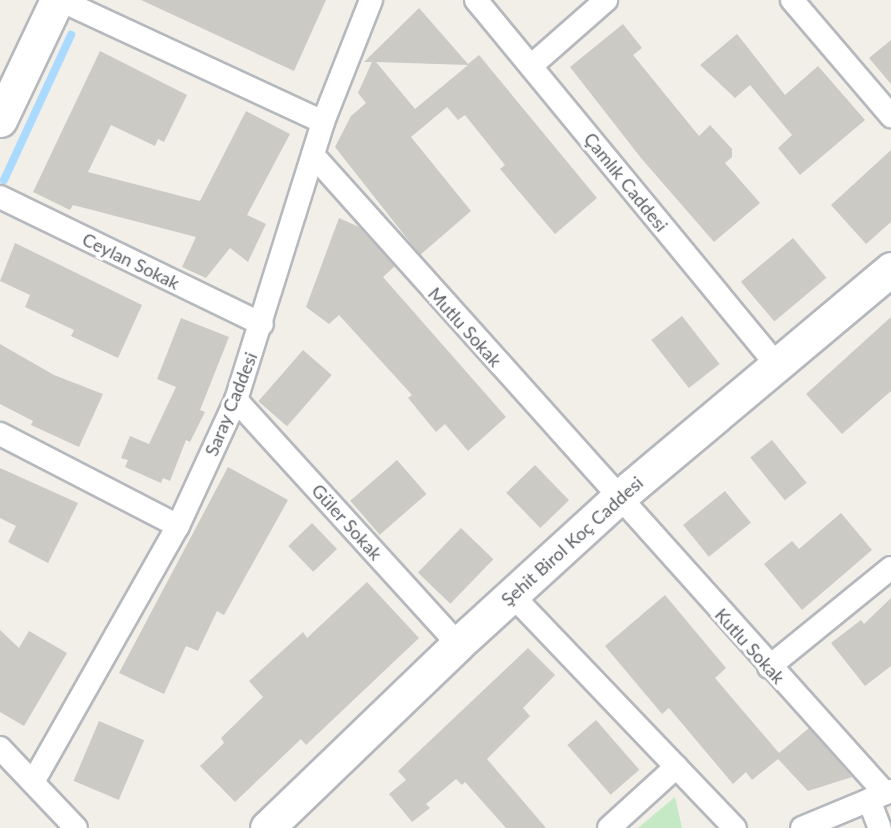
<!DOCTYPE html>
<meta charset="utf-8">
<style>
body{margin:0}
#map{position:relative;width:891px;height:828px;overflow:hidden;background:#f1efe8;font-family:Lato,sans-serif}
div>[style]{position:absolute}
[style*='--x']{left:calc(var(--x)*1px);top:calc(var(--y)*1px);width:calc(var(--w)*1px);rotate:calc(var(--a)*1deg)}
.green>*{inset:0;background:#c5e8c5}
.stream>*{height:8px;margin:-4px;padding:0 4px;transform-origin:4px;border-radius:4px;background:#aadaff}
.building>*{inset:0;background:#cccac5;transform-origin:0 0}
.roads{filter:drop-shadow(2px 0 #b5b8bc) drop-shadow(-2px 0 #b5b8bc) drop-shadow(0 2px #b5b8bc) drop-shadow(0 -2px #b5b8bc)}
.minor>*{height:22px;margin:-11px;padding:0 11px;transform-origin:11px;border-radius:11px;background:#fff}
.secondary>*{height:33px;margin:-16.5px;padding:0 16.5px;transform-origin:16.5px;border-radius:16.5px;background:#fff}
span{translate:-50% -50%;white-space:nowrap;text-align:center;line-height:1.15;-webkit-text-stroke:6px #fff;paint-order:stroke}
.street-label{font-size:18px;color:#5f6368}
</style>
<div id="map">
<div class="green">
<i style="clip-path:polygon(675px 797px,682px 828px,638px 828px)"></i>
</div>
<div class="stream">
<i style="--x:4;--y:180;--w:160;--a:-65.2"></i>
</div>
<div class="building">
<i style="clip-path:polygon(141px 0,326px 0,294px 71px)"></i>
<i style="clip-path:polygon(evenodd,419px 8px,468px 64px,479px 55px,597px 198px,555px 234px,500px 169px,505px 165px,465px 115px,458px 120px,447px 107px,411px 137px,471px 211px,420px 255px,335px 147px,351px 116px,366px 103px,358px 93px,372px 62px,364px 62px,419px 8px,376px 62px,468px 65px,415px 109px,376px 62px)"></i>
<i style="clip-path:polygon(623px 24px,642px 48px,633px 55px,699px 136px,710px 125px,732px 149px,732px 157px,725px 163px,760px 203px,714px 242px,641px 158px,570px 67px)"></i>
<i style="clip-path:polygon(737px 34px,785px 95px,818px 66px,865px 120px,800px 175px,778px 148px,792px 135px,750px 85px,735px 98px,700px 65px)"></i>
<i style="clip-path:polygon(891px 40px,891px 84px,869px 58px)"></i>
<i style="clip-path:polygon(100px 51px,187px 95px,164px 142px,158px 139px,155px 146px,111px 125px,88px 172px,200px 201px,246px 111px,290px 134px,247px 215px,266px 224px,248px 262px,230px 248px,206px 278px,182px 267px,196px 237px,73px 205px,70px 210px,33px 192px)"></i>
<i style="clip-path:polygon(891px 150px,891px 222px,866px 244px,831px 205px)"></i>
<i style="clip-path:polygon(339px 218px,359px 227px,395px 266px,383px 277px,506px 417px,468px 451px,445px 424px,436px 432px,408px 398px,412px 395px,339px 315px,329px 324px,306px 307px)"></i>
<i style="left:793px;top:238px;width:52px;height:68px;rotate:50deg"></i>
<i style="clip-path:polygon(15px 243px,142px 305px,118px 358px,71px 336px,74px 330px,25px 307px,30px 295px,0 281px)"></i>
<i style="left:682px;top:316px;width:61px;height:39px;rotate:52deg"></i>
<i style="clip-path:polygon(891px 317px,891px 391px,842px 434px,806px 394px)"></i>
<i style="clip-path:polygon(181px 318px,229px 337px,200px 410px,205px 412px,190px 442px,186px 440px,170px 481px,163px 478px,161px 483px,125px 467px,128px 460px,121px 458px,130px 436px,149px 444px,176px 387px,157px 379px)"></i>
<i style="clip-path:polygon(0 344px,54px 375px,103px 394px,79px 447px,31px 425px,33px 421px,0 404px)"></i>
<i style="left:303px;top:350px;width:38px;height:68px;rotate:41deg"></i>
<i style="left:772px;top:440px;width:55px;height:28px;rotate:51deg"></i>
<i style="left:397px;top:460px;width:45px;height:62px;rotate:49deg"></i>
<i style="left:535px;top:465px;width:49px;height:40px;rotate:46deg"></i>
<i style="clip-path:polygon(228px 467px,288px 500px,224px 615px,217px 611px,198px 651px,186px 646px,164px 694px,119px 673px)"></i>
<i style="clip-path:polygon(0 468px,78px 503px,48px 563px,8px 542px,16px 526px,0 518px)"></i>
<i style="left:725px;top:491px;width:41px;height:54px;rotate:51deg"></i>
<i style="clip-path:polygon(841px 513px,872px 550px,802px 610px,764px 564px,792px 541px,799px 549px)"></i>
<i style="left:312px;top:523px;width:36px;height:33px;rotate:46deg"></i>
<i style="left:461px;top:528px;width:45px;height:62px;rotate:44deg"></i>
<i style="clip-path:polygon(367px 582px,419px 638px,306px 745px,301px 739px,235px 802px,200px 766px,224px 743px,221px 738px,263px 697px,249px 681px,303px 632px,307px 638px)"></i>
<i style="clip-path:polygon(665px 595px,726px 668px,715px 678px,779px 753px,809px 728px,852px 777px,808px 791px,778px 759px,752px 780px,746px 772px,733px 784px,669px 708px,662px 714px,605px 646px)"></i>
<i style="clip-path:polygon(891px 598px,891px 666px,865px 686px,831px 643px,861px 620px,864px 624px)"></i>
<i style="clip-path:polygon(0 630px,19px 648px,29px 631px,67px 653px,24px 726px,0 712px)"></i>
<i style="clip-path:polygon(528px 648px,555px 675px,523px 708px,530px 716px,487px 759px,546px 828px,506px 828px,465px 782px,462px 785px,456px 779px,426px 804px,430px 808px,412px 822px,389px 794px,406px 780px,398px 771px)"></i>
<i style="left:596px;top:720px;width:66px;height:38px;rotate:49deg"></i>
<i style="left:99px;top:721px;width:49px;height:65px;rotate:23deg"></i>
</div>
<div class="roads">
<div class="minor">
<i style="--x:60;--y:0;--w:290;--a:24.9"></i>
<i style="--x:476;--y:0;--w:472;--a:50.5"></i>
<i style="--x:792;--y:0;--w:153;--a:49.5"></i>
<i style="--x:531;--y:66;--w:100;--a:-41.3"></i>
<i style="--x:313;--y:155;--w:857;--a:48.12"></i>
<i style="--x:0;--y:197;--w:291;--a:25.9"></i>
<i style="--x:236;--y:400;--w:330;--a:47.7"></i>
<i style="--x:0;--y:434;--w:200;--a:27.3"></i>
<i style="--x:512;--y:595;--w:323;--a:46.3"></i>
<i style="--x:769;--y:667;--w:157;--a:-39.1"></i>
<i style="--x:0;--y:748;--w:110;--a:46.5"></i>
<i style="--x:33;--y:782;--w:294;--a:-60.5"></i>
<i style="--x:178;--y:526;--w:139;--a:-65.3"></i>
<i style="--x:236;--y:400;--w:291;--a:-72.6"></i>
<i style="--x:323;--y:122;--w:131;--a:-68.5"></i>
<i style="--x:869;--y:800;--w:30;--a:69"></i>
<i style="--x:609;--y:828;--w:91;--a:-42.3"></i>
<i style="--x:802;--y:828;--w:96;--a:-22.6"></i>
</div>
<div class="secondary">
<i style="--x:0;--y:120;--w:133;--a:-64.6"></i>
<i style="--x:267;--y:828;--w:265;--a:-43.9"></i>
<i style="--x:458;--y:644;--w:215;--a:-42.4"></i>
<i style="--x:617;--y:499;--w:358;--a:-40"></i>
</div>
</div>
<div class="street-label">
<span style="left:626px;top:182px;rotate:51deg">Çamlık Caddesi</span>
<span style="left:131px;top:261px;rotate:26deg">Ceylan Sokak</span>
<span style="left:465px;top:327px;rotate:48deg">Mutlu Sokak</span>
<span style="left:231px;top:404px;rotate:-68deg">Saray Caddesi</span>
<span style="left:347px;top:522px;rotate:48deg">Güler Sokak</span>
<span style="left:572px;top:541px;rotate:-42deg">Şehit Birol Koç Caddesi</span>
<span style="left:750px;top:646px;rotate:48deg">Kutlu Sokak</span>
</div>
</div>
